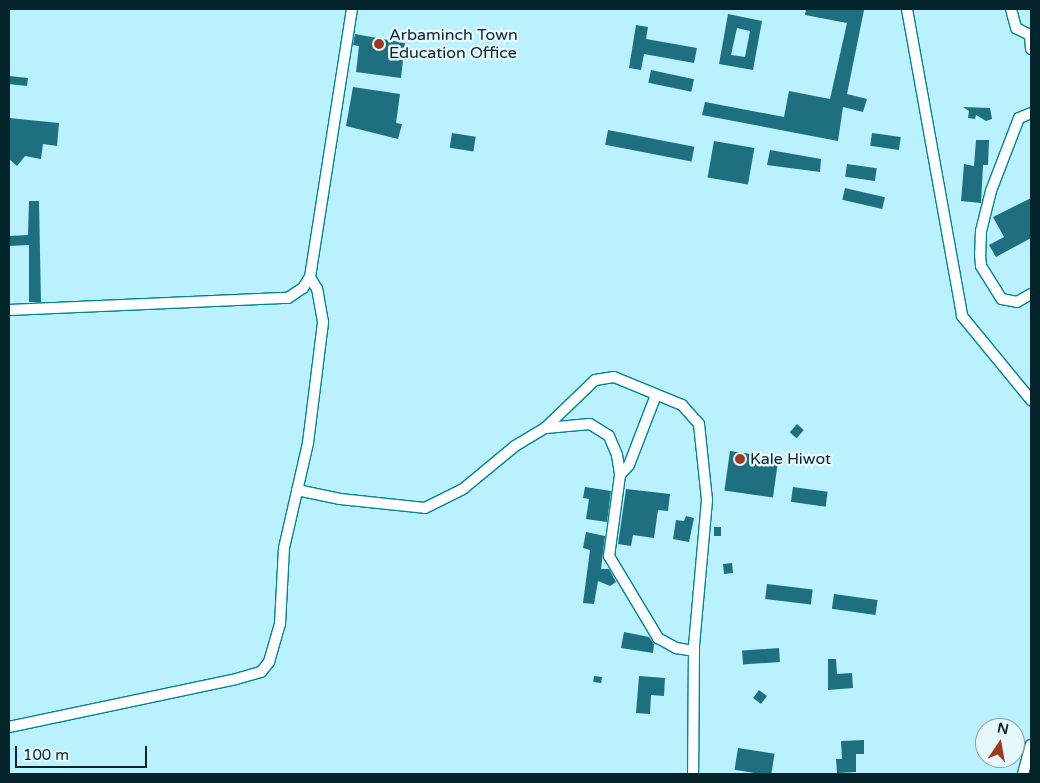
<!DOCTYPE html>
<style>
body{margin:0}
#map{position:relative;width:1040px;height:783px;overflow:hidden;background:#b9f1fe;font-family:"Varela Round",sans-serif}
div>[style]{position:absolute}
[style*='--x']{left:calc(var(--x)*1px);top:calc(var(--y)*1px);width:calc(var(--w)*1px);rotate:calc(var(--a)*1deg)}
.building>*{inset:0;background:#1e7080;transform-origin:0 0}
.roads{filter:drop-shadow(1px 0 #008298) drop-shadow(-1px 0 #008298) drop-shadow(0 1px #008298) drop-shadow(0 -1px #008298)}
.minor>*{height:10px;margin:-5px;padding:0 5px;transform-origin:5px;border-radius:5px;background:#fff}
.dots>*{width:14px;height:14px;translate:-50% -50%;box-sizing:border-box;border:2px solid #e5f7fb;border-radius:50%}
span{translate:-50% -50%;white-space:nowrap;text-align:center;line-height:1.15;-webkit-text-stroke:5px #e5f7fb;paint-order:stroke}
.poi-label{font-size:16px;color:#03242b}
.left{translate:0 -50%;text-align:left}
.frame{position:absolute;inset:0;border:10px solid #03242b;pointer-events:none}
.north{position:absolute;left:975px;top:718px;width:50px;height:50px;box-sizing:border-box;background:#e5f7fb;border:1px solid #8ba3a8;border-radius:50%;rotate:12deg;font-size:14px;font-weight:700;line-height:20px;text-align:center;color:#03242b}
.north::after{content:'';display:block;margin:auto;width:18px;height:22px;background:#a0371f;clip-path:polygon(50% 0,100% 100%,50% 72%,0 100%)}
.scale{position:absolute;left:15px;top:746px;width:132px;height:22px;box-sizing:border-box;border:2px solid #03242b;border-top:0;padding-left:6px;font-size:15px;line-height:18px;white-space:nowrap;color:#03242b;-webkit-text-stroke:4px #e5f7fb;paint-order:stroke}
</style>
<div id="map">
<div class="building">
<i style="clip-path:polygon(806px 9px,864px 10px,847px 94px,867px 99px,863px 112px,843px 107px,838px 141px,702px 115px,705px 102px,784px 117px,789px 91px,830px 99px,847px 23px,805px 15px)"></i>
<i style="clip-path:polygon(evenodd,728px 14px,762px 21px,753px 70px,719px 64px,728px 14px,737px 28px,750px 31px,745px 57px,731px 55px,737px 28px)"></i>
<i style="clip-path:polygon(636px 25px,648px 27px,646px 39px,697px 48px,694px 63px,644px 54px,641px 70px,629px 68px)"></i>
<i style="clip-path:polygon(355px 34px,405px 43px,401px 78px,356px 72px,359px 46px,353px 45px)"></i>
<i style="left:651px;top:70px;width:44px;height:13px;rotate:12deg"></i>
<i style="left:9px;top:76px;width:19px;height:8px;rotate:6deg"></i>
<i style="clip-path:polygon(353px 87px,400px 94px,396px 123px,402px 124px,398px 139px,346px 126px)"></i>
<i style="clip-path:polygon(963px 107px,990px 108px,992px 119px,986px 121px,976px 115px,975px 119px,968px 118px,969px 111px)"></i>
<i style="clip-path:polygon(9px 118px,59px 123px,57px 146px,43px 144px,41px 159px,25px 156px,17px 166px,9px 159px)"></i>
<i style="left:608px;top:130px;width:88px;height:15px;rotate:11deg"></i>
<i style="left:452px;top:133px;width:24px;height:15px;rotate:9deg"></i>
<i style="left:872px;top:133px;width:29px;height:13px;rotate:8deg"></i>
<i style="clip-path:polygon(976px 140px,989px 140px,988px 165px,983px 165px,981px 203px,961px 201px,964px 164px,974px 166px)"></i>
<i style="left:714px;top:141px;width:41px;height:37px;rotate:10deg"></i>
<i style="clip-path:polygon(770px 150px,821px 159px,820px 172px,767px 165px)"></i>
<i style="left:847px;top:164px;width:30px;height:13px;rotate:8deg"></i>
<i style="left:845px;top:188px;width:41px;height:12px;rotate:13deg"></i>
<i style="clip-path:polygon(1031px 198px,1031px 238px,996px 257px,989px 245px,1004px 237px,993px 217px)"></i>
<i style="clip-path:polygon(29px 201px,39px 201px,41px 302px,29px 302px,29px 245px,9px 246px,9px 236px,28px 235px)"></i>
<i style="left:797px;top:424px;width:9px;height:11px;rotate:41deg"></i>
<i style="left:730px;top:451px;width:49px;height:40px;rotate:8deg"></i>
<i style="clip-path:polygon(585px 487px,611px 491px,607px 522px,586px 519px,589px 499px,583px 498px)"></i>
<i style="left:793px;top:487px;width:35px;height:15px;rotate:8deg"></i>
<i style="clip-path:polygon(626px 489px,670px 494px,668px 511px,658px 510px,654px 538px,633px 535px,631px 546px,618px 544px)"></i>
<i style="clip-path:polygon(686px 516px,694px 518px,689px 542px,673px 539px,676px 520px,684px 521px)"></i>
<i style="left:714px;top:527px;width:7px;height:9px"></i>
<i style="clip-path:polygon(586px 532px,605px 536px,601px 569px,609px 569px,616px 582px,610px 586px,598px 581px,594px 604px,583px 603px,590px 550px,583px 548px)"></i>
<i style="left:732px;top:563px;width:10px;height:9px;rotate:84deg"></i>
<i style="left:767px;top:584px;width:46px;height:15px;rotate:7deg"></i>
<i style="left:834px;top:594px;width:44px;height:15px;rotate:8deg"></i>
<i style="clip-path:polygon(624px 632px,649px 637px,654px 644px,653px 653px,621px 648px)"></i>
<i style="left:779px;top:648px;width:14px;height:37px;rotate:86deg"></i>
<i style="clip-path:polygon(828px 659px,836px 659px,837px 674px,852px 673px,853px 688px,828px 690px)"></i>
<i style="left:594px;top:676px;width:8px;height:6px;rotate:7deg"></i>
<i style="clip-path:polygon(639px 676px,665px 678px,664px 696px,651px 695px,650px 714px,636px 713px)"></i>
<i style="left:759px;top:690px;width:10px;height:10px;rotate:37deg"></i>
<i style="clip-path:polygon(864px 740px,864px 754px,856px 754px,856px 772px,837px 773px,836px 759px,842px 759px,841px 741px)"></i>
<i style="left:738px;top:748px;width:37px;height:22px;rotate:9deg"></i>
</div>
<div class="roads">
<div class="minor">
<i style="--x:907;--y:9;--w:312;--a:79.8"></i>
<i style="--x:962;--y:316;--w:109;--a:50.6"></i>
<i style="--x:1011;--y:9;--w:20;--a:75"></i>
<i style="--x:1016;--y:28;--w:16;--a:27"></i>
<i style="--x:1030;--y:35;--w:14;--a:86"></i>
<i style="--x:1031;--y:113;--w:13;--a:157"></i>
<i style="--x:1019;--y:118;--w:78;--a:111"></i>
<i style="--x:991;--y:191;--w:41;--a:104"></i>
<i style="--x:981;--y:231;--w:23;--a:92"></i>
<i style="--x:980;--y:254;--w:12;--a:85"></i>
<i style="--x:981;--y:266;--w:39;--a:58"></i>
<i style="--x:1002;--y:299;--w:15;--a:11"></i>
<i style="--x:1017;--y:302;--w:16;--a:-30"></i>
<i style="--x:9;--y:310;--w:279;--a:-2.5"></i>
<i style="--x:288;--y:298;--w:18;--a:-34"></i>
<i style="--x:303;--y:288;--w:13;--a:-58"></i>
<i style="--x:310;--y:277;--w:271;--a:-81.1"></i>
<i style="--x:546;--y:428;--w:44;--a:-5.2"></i>
<i style="--x:590;--y:424;--w:22;--a:32"></i>
<i style="--x:609;--y:436;--w:21;--a:67"></i>
<i style="--x:617;--y:455;--w:20;--a:81"></i>
<i style="--x:620;--y:475;--w:82;--a:97.7"></i>
<i style="--x:609;--y:556;--w:96;--a:59.1"></i>
<i style="--x:658;--y:638;--w:21;--a:29"></i>
<i style="--x:676;--y:648;--w:18;--a:9"></i>
<i style="--x:620;--y:475;--w:13;--a:-48"></i>
<i style="--x:629;--y:465;--w:75;--a:-68.9"></i>
<i style="--x:297;--y:490;--w:44;--a:11.8"></i>
<i style="--x:340;--y:499;--w:85;--a:6"></i>
<i style="--x:425;--y:508;--w:42;--a:-26.6"></i>
<i style="--x:463;--y:489;--w:67;--a:-39.6"></i>
<i style="--x:515;--y:446;--w:35;--a:-31"></i>
<i style="--x:545;--y:428;--w:69;--a:-43.8"></i>
<i style="--x:595;--y:380;--w:19;--a:-9"></i>
<i style="--x:614;--y:377;--w:74;--a:22.4"></i>
<i style="--x:682;--y:405;--w:25;--a:48"></i>
<i style="--x:699;--y:424;--w:76;--a:84"></i>
<i style="--x:707;--y:500;--w:146;--a:95.1"></i>
<i style="--x:694;--y:645;--w:129;--a:90.4"></i>
<i style="--x:9;--y:727;--w:232;--a:-11.9"></i>
<i style="--x:236;--y:679;--w:26;--a:-16"></i>
<i style="--x:261;--y:672;--w:13;--a:-51"></i>
<i style="--x:269;--y:662;--w:40;--a:-74"></i>
<i style="--x:280;--y:624;--w:76;--a:-87"></i>
<i style="--x:284;--y:548;--w:108;--a:-77.1"></i>
<i style="--x:308;--y:443;--w:122;--a:-82.9"></i>
<i style="--x:323;--y:322;--w:34;--a:-100"></i>
<i style="--x:317;--y:289;--w:14;--a:-120"></i>
<i style="--x:1023;--y:774;--w:30;--a:-75"></i>
</div>
</div>
<div class="dots">
<i style="left:379px;top:44px;background:#a0371f"></i>
<i style="left:740px;top:459px;background:#a0371f"></i>
</div>
<div class="poi-label">
<span class="left" style="left:389px;top:44px">Arbaminch Town<br>Education Office</span>
<span class="left" style="left:750px;top:459px">Kale Hiwot</span>
</div>
<div class="frame"></div>
<div class="north">N</div>
<div class="scale">100 m</div>
</div>
